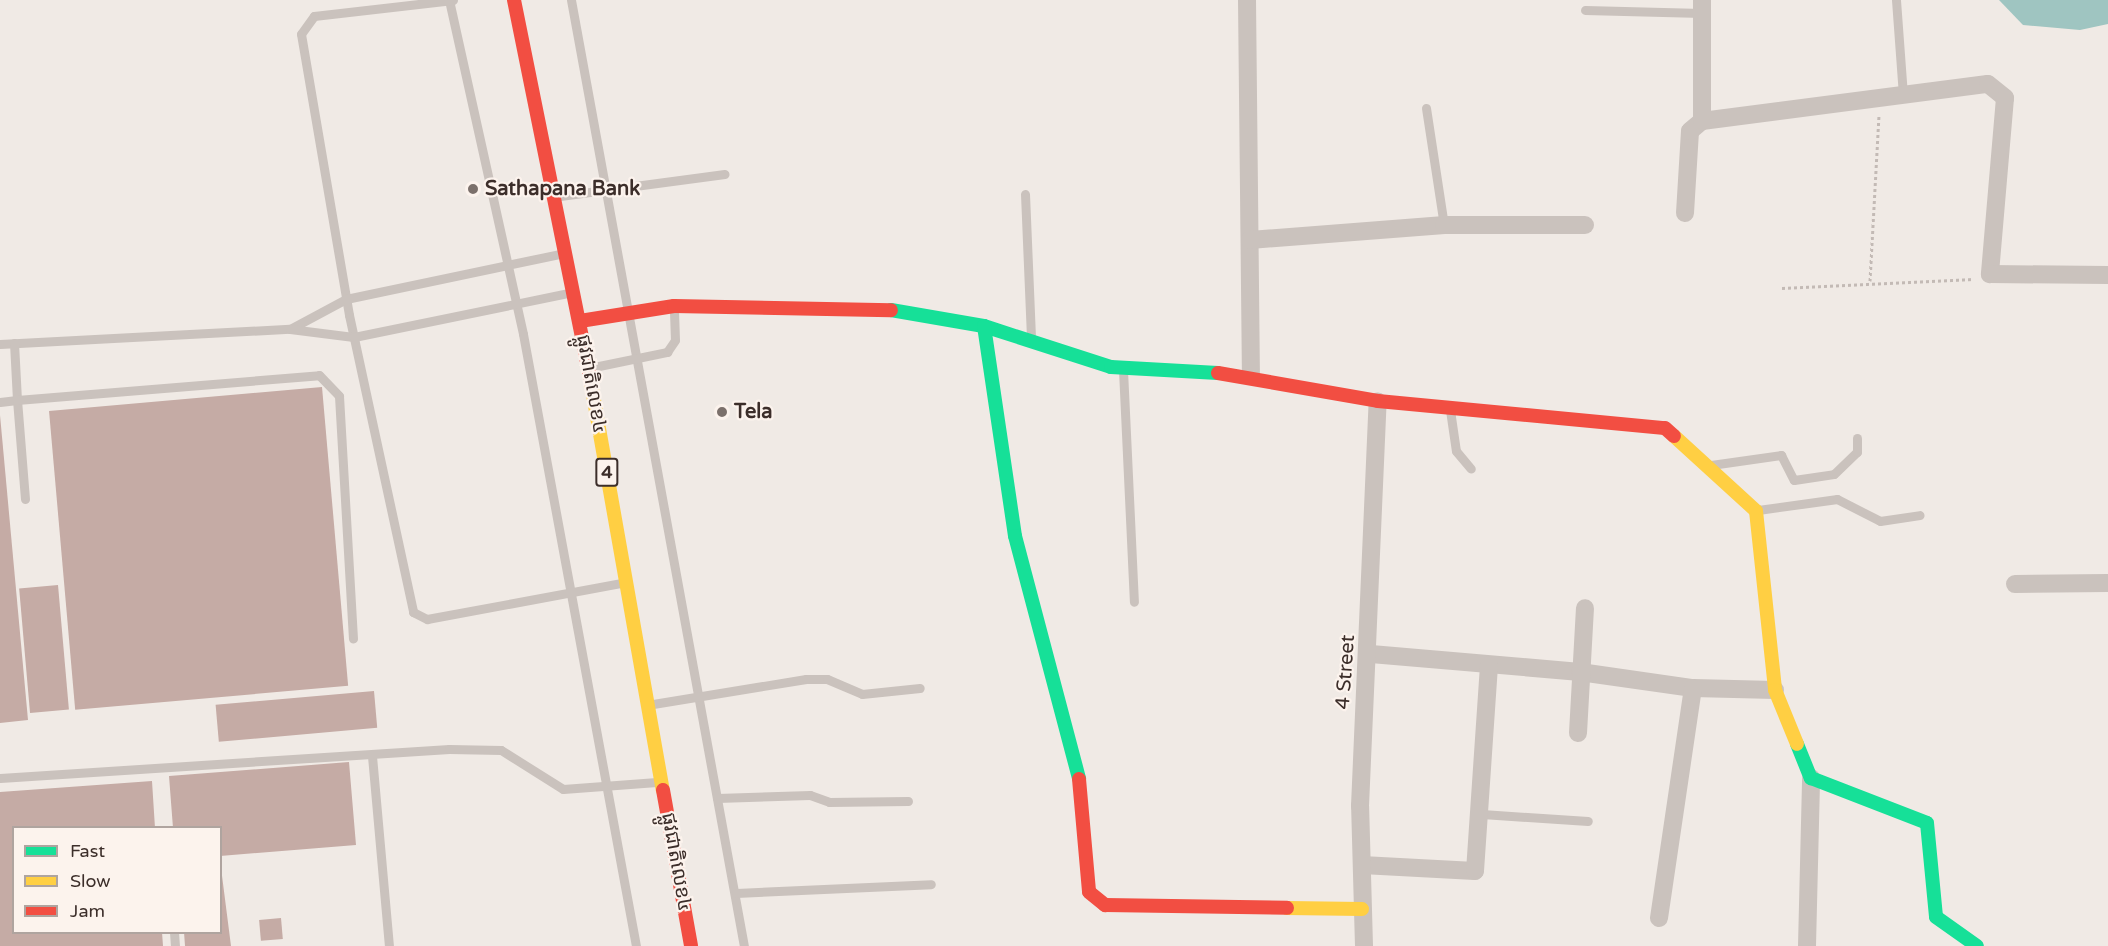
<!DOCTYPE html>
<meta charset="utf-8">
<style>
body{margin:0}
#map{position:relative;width:2108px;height:946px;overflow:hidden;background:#f0eae5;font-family:"Varela Round","Noto Sans Khmer",sans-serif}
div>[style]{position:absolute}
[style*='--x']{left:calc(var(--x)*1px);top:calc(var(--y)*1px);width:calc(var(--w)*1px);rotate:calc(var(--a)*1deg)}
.water>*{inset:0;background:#9fc5c1}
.building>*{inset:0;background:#c5aba5;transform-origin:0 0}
.path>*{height:3px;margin-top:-1.5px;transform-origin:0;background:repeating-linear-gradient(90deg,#c3bab5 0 3px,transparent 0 6px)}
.lane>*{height:9px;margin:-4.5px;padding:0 4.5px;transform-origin:4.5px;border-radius:4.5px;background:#cac2bd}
.street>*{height:18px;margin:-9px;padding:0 9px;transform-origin:9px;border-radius:9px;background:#cac2bd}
.fast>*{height:14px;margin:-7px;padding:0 7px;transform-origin:7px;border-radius:7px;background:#16e098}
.slow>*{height:14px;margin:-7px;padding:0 7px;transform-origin:7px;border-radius:7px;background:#ffcf43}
.jam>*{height:14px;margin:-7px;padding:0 7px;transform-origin:7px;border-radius:7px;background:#f24e42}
.dots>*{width:16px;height:16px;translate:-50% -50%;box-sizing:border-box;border:3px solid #fcf3ed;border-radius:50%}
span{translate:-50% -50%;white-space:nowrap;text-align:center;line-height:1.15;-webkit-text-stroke:4.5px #fcf3ed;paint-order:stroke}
.shield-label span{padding:2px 4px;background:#fcf3ed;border:2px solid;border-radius:4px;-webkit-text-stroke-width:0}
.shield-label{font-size:18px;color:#3c2e2a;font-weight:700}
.poi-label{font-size:20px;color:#3c2e2a;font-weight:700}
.left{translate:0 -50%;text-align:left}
.street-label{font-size:20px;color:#3c2e2a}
.legend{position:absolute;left:12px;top:826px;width:210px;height:108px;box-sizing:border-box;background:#fcf3ed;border:2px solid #afa49f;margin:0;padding:8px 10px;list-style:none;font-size:18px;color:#3c2e2a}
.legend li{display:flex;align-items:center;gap:12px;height:30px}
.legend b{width:30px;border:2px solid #afa49f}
</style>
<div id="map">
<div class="water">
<i style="clip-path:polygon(1999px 0,2108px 0,2108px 24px,2080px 30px,2023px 25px)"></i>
</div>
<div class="building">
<i style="left:322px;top:387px;width:300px;height:274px;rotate:85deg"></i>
<i style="clip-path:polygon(0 415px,28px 720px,0 723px)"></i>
<i style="left:58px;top:585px;width:125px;height:39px;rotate:85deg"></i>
<i style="left:374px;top:691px;width:37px;height:159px;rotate:85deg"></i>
<i style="clip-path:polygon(349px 762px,356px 845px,220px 856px,220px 828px,173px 828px,169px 776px)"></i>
<i style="clip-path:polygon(152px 781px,155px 828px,14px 828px,14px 932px,162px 932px,163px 946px,0 946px,0 792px)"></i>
<i style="clip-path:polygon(220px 860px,231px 946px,185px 946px,184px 932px,220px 932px)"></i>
<i style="left:281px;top:918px;width:21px;height:22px;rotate:85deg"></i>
</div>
<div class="path">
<i style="--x:1870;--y:281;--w:167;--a:-86.9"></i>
<i style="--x:1782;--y:288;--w:192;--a:-2.7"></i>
</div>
<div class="lane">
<i style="--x:449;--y:0;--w:342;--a:77.5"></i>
<i style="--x:523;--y:334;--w:622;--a:79.54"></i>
<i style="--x:453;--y:0;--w:140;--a:173.4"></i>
<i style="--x:314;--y:16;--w:22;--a:126"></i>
<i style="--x:301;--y:34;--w:285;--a:80.3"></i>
<i style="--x:349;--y:315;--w:304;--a:77.8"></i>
<i style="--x:413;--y:612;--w:16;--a:27"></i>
<i style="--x:427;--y:619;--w:198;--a:-10.5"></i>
<i style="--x:571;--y:0;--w:962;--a:79.64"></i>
<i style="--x:1896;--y:0;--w:95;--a:85.8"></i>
<i style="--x:1585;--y:10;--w:117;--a:1.5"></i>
<i style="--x:1426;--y:108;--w:118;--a:81.3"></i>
<i style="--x:1025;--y:194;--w:145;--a:87.6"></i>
<i style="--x:560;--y:196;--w:166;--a:-7.6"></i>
<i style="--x:290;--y:329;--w:64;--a:-28.2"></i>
<i style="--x:346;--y:299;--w:219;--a:-11.9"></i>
<i style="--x:0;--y:344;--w:290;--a:-3"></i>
<i style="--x:290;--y:329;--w:64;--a:7.1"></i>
<i style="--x:354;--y:337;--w:218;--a:-11.6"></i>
<i style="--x:594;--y:367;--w:75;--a:-11.6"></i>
<i style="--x:667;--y:352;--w:14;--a:-56"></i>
<i style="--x:675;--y:340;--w:32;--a:-92"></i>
<i style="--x:1123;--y:370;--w:232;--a:87.3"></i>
<i style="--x:0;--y:402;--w:17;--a:-7"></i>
<i style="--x:17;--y:400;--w:57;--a:-93"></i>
<i style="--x:1450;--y:410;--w:41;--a:81.7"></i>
<i style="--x:1456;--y:451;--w:23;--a:50"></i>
<i style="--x:1711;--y:465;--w:71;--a:-8.1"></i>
<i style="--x:1781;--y:455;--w:28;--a:63"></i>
<i style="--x:1794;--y:480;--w:40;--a:-8.5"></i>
<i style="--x:1834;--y:474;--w:32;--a:-44"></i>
<i style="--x:1857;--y:452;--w:14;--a:-90"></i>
<i style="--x:25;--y:499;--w:99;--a:-94.6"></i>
<i style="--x:17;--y:400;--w:303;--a:-4.7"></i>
<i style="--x:319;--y:375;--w:29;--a:46"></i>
<i style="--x:339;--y:396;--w:243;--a:86.7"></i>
<i style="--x:1758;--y:510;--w:80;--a:-7.9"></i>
<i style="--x:1837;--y:499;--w:48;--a:27.1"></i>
<i style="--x:1880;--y:521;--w:40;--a:-8.5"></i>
<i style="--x:653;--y:704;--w:155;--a:-9.3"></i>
<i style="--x:806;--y:679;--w:21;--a:0"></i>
<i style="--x:827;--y:679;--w:38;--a:23"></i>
<i style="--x:862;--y:694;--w:58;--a:-5.9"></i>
<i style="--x:372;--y:756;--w:191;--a:84.9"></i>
<i style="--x:0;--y:778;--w:450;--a:-3.7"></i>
<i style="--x:449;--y:749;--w:52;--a:1.1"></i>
<i style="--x:501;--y:750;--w:73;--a:32.2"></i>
<i style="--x:563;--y:789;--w:94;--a:-4.3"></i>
<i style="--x:717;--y:798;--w:93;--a:-1.8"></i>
<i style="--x:810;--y:795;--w:20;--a:20"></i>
<i style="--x:829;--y:802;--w:79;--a:-0.7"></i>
<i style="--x:1482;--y:814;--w:106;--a:3.8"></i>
<i style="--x:736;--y:893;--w:195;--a:-2.6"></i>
<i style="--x:174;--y:932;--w:14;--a:86"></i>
</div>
<div class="street">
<i style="--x:1247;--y:0;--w:375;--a:89.4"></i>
<i style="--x:1702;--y:121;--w:288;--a:-7.4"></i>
<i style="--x:1988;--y:84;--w:22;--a:39"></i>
<i style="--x:2005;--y:98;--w:177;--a:94.9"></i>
<i style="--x:1990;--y:274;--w:118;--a:0.5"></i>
<i style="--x:1685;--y:213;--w:82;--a:-86.5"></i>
<i style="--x:1690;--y:131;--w:16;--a:-40"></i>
<i style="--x:1702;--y:121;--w:121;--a:-90"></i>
<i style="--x:1250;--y:240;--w:195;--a:-4.4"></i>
<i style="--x:1444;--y:225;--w:141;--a:0"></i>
<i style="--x:2015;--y:584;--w:93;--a:-0.6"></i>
<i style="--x:1371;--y:654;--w:210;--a:4.9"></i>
<i style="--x:1580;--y:672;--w:114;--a:8.1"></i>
<i style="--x:1693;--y:688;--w:82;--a:1.4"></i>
<i style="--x:1578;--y:733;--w:125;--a:-86.8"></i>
<i style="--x:1362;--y:865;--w:113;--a:3"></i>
<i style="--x:1475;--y:871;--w:206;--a:-86.1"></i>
<i style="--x:1659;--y:918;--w:232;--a:-81.6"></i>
<i style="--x:1364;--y:946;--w:140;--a:-91.6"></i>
<i style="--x:1360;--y:806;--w:405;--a:-87.5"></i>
<i style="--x:1807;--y:946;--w:168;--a:-88.6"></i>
</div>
<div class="fast">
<i style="--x:891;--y:310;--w:94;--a:9.8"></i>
<i style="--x:984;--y:326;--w:133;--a:17.9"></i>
<i style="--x:1111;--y:367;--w:107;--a:3.2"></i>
<i style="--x:984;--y:326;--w:212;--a:81.6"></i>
<i style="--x:1015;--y:536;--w:251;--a:75.2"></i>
<i style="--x:1797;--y:744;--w:37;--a:68"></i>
<i style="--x:1811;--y:778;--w:124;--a:21.2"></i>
<i style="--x:1927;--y:823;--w:94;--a:84.5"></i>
<i style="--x:1936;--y:917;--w:50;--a:35.3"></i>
</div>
<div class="slow">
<i style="--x:591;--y:383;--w:413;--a:80"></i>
<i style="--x:1674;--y:436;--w:111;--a:42.4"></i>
<i style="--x:1756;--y:511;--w:180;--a:83.9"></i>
<i style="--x:1775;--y:690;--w:58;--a:67.8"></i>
<i style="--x:1287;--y:908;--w:75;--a:0.8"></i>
</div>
<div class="jam">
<i style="--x:514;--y:0;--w:391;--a:78.6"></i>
<i style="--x:580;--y:321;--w:95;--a:-9.1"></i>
<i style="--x:674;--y:306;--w:217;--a:1.1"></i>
<i style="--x:1218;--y:373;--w:162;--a:9.9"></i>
<i style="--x:1378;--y:401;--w:288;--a:5.4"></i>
<i style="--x:1665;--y:428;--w:12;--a:42"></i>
<i style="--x:1079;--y:779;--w:113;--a:84.9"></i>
<i style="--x:1089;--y:892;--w:21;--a:39"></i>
<i style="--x:1105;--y:905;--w:182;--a:0.9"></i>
<i style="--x:663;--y:790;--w:158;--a:79.8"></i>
</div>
<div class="dots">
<i style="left:473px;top:189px;background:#7b706b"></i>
<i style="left:722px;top:412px;background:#7b706b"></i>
</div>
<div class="shield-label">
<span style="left:607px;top:472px">4</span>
</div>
<div class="poi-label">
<span class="left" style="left:485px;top:189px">Sathapana Bank</span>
<span class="left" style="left:734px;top:412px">Tela</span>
</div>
<div class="street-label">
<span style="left:591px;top:384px;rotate:80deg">ផ្លូវជាតិលេខ៤</span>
<span style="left:1346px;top:672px;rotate:-86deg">4 Street</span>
<span style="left:676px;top:862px;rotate:80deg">ផ្លូវជាតិលេខ៤</span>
</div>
<ul class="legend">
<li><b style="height:8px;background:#16e098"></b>Fast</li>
<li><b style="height:8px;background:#ffcf43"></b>Slow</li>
<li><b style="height:8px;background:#f24e42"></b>Jam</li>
</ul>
</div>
